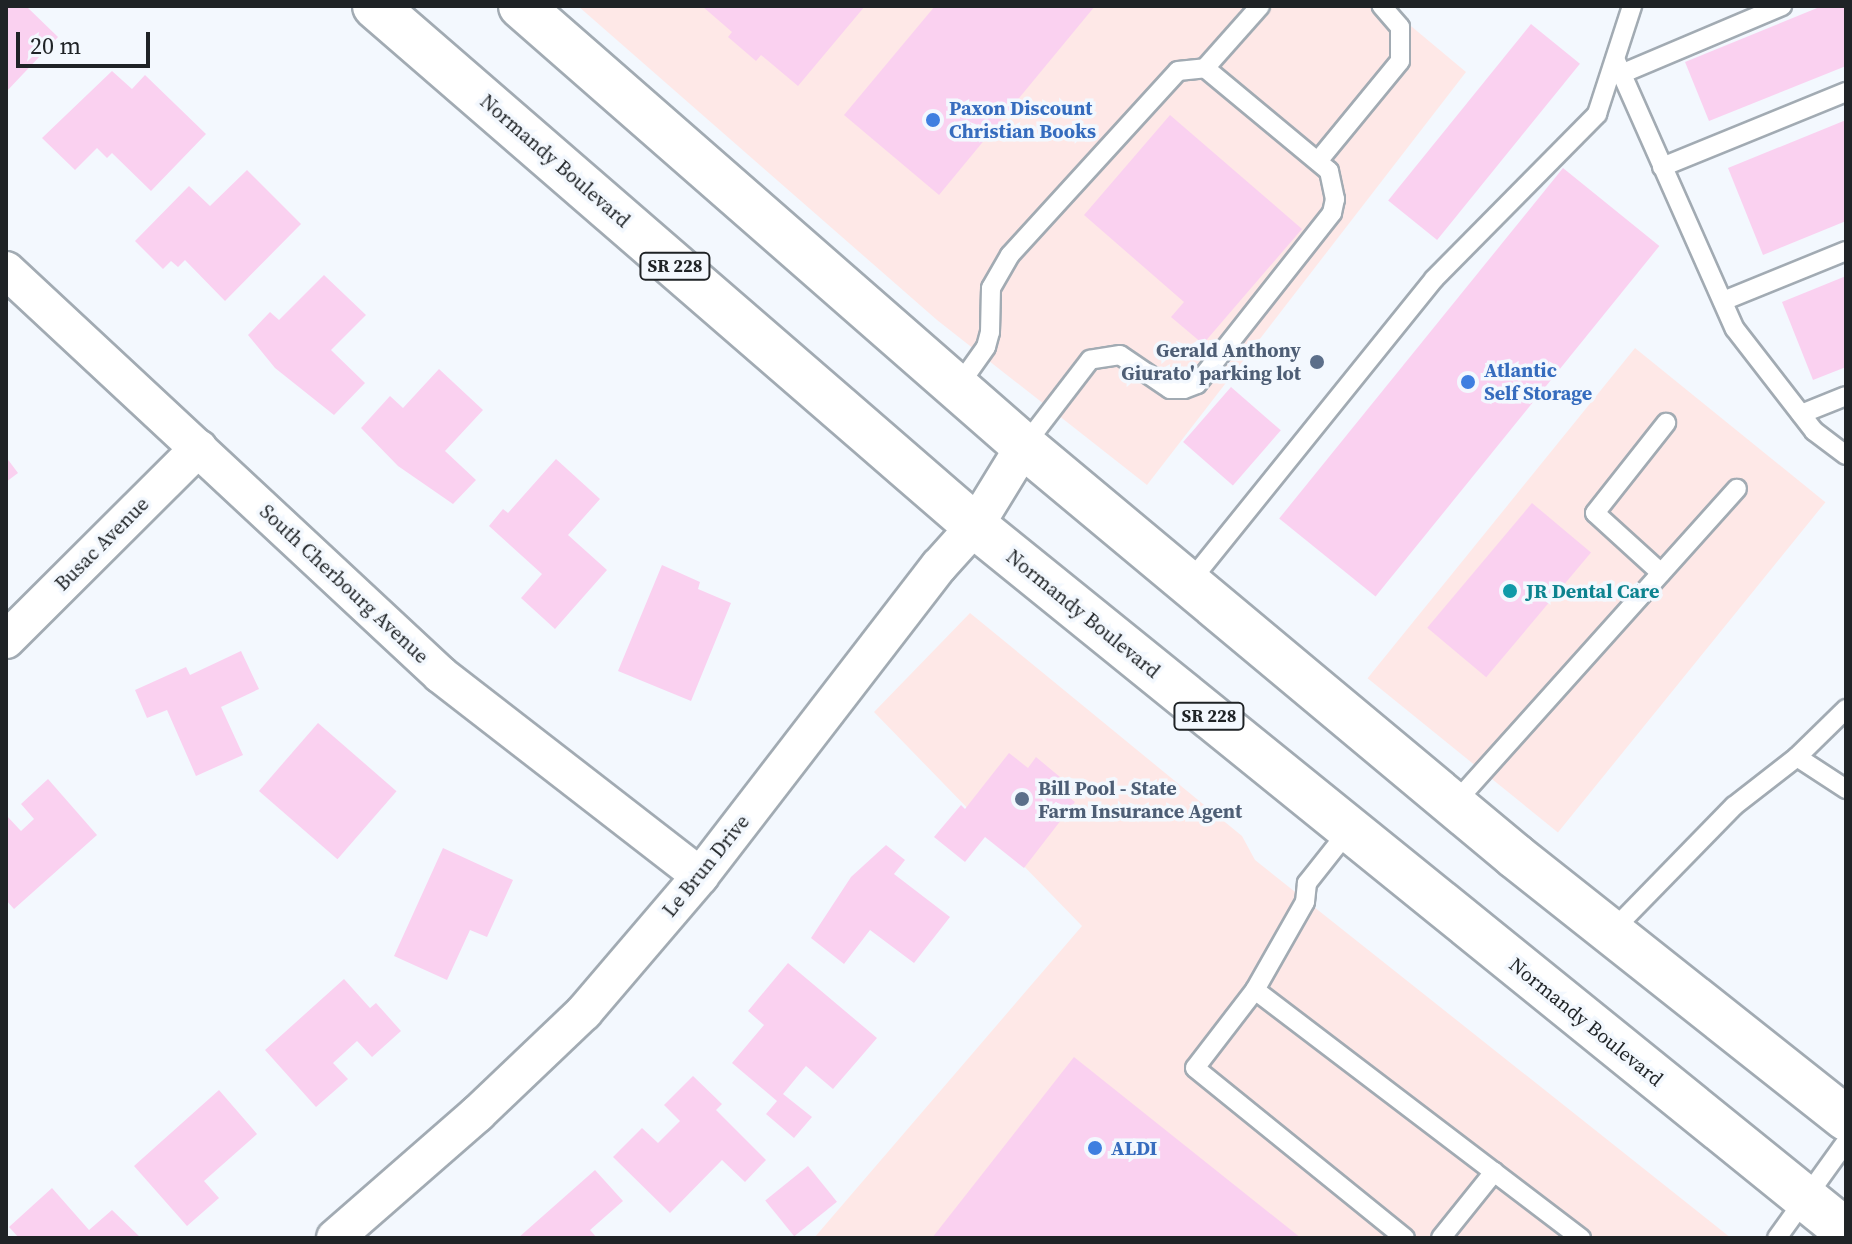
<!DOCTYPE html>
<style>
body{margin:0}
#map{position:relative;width:1852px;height:1244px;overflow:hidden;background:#f3f8fe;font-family:"Source Serif 4",serif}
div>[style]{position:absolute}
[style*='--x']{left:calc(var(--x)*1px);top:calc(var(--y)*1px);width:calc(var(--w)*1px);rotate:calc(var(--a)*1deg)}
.commercial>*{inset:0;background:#fee8e7;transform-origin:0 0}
.building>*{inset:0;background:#fad1f0;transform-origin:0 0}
.roads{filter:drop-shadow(2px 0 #a2abb3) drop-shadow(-2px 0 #a2abb3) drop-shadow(0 2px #a2abb3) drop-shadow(0 -2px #a2abb3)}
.service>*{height:18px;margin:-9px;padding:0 9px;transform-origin:9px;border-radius:9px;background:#fff}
.minor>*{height:36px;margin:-18px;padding:0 18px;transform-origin:18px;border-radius:18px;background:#fff}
.primary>*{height:44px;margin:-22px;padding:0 22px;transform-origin:22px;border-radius:22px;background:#fff}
.dots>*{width:22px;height:22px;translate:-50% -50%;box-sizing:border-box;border:4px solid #f3f8fe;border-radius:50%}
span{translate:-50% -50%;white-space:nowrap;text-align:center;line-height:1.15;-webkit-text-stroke:7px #f3f8fe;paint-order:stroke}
.shield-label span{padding:2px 6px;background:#f3f8fe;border:2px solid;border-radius:6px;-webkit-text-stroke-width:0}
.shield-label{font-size:18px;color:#1f2326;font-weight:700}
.shop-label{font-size:20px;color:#366cbe;font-weight:700}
.left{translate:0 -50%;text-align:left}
.street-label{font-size:20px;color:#1f2326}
.service-label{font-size:20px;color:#4e5e75;font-weight:700}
.right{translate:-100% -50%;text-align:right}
.culture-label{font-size:20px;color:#0d838f;font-weight:700}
.frame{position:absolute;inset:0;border:8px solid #1f2326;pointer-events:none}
.scale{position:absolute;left:16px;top:32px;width:134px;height:36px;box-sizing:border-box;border:4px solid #1f2326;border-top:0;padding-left:10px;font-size:24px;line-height:28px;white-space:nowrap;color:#1f2326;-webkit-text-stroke:6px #f3f8fe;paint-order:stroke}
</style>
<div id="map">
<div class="commercial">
<i style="clip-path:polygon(578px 6px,1387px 6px,1466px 72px,1147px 485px,937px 320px)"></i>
<i style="left:1635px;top:348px;width:245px;height:425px;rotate:39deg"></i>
<i style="clip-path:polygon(970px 613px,1242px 836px,1255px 860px,1731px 1238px,814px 1238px,1082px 926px,874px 712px)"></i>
</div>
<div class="building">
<i style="clip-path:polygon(6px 6px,26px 6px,58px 37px,6px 92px)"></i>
<i style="clip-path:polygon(702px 6px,865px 6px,798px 86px,761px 55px,756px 61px,728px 37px,732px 32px)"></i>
<i style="clip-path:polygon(935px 6px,1095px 6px,939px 195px,844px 115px)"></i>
<i style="clip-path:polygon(1822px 6px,1846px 6px,1846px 66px,1709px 121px,1685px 62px)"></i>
<i style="left:1531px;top:24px;width:63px;height:227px;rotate:39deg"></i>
<i style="clip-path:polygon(112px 71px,132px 89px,145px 75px,206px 134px,151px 191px,112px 153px,107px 158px,97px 148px,75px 170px,42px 138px)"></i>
<i style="clip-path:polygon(1170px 115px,1302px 229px,1203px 344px,1171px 317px,1184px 302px,1084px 215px)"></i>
<i style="clip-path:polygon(1846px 120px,1846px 221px,1763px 255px,1728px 168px)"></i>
<i style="left:1563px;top:168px;width:124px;height:451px;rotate:39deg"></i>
<i style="clip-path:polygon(247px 170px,301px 224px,225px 301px,185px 260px,178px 267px,171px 261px,163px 269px,135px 241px,189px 186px,210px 206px)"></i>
<i style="clip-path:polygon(324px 275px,366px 315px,331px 350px,365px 383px,334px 415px,275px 368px,248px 335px,270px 312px,279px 320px)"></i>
<i style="clip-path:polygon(1846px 276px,1846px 367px,1813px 380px,1782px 302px)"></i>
<i style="clip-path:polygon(439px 369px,483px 410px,445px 451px,476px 480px,453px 504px,398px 466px,361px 428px,390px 396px,403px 408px)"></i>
<i style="left:1231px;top:387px;width:66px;height:73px;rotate:41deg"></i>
<i style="clip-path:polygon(6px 457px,18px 473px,6px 482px)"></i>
<i style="clip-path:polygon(556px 459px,600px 499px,568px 535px,607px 570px,555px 629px,521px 598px,542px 574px,489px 526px,503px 509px,508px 513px)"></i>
<i style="left:1532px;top:503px;width:77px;height:163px;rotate:40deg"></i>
<i style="clip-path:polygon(662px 565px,700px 582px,698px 589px,731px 603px,691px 701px,618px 671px)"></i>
<i style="clip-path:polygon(241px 651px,259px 689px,221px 707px,243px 755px,196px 776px,167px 710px,147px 718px,135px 690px,186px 667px,190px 675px)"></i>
<i style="left:318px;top:723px;width:104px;height:90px;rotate:41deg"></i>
<i style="clip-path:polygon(1009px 753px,1028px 768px,1036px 757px,1060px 777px,1054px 785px,1075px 802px,1024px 868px,985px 837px,965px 862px,934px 837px,961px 805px,965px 809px)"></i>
<i style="clip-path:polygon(48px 779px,97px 835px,14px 909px,6px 900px,6px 815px,21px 831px,34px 819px,21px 804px)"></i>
<i style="clip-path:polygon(886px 845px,905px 860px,894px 874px,950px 917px,914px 963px,870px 930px,844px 964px,811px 938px,851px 877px)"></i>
<i style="clip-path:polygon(443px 848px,513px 880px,487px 937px,470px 930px,447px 980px,394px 956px)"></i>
<i style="clip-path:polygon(788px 963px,877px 1038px,833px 1089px,806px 1066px,783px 1094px,812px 1117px,794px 1138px,766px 1114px,777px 1101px,732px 1063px,764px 1025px,748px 1011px)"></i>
<i style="clip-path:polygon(344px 979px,370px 1008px,376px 1003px,401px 1031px,372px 1057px,357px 1041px,333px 1063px,348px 1079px,316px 1107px,265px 1050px)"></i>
<i style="clip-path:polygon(1074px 1057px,1301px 1238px,932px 1238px)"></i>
<i style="clip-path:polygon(693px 1076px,722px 1104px,716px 1110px,766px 1160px,745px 1182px,722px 1160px,670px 1213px,613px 1157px,642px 1128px,658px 1143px,680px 1121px,664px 1105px)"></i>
<i style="clip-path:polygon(219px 1090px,257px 1134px,204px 1181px,219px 1198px,187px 1226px,134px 1166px)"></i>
<i style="left:808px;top:1166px;width:46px;height:55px;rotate:51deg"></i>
<i style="clip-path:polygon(595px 1170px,623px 1201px,590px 1230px,597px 1238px,518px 1238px)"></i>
<i style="clip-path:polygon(52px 1188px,89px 1230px,112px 1210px,141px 1238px,19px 1238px,9px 1227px)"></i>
</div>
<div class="roads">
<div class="service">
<i style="--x:1616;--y:61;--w:293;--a:66.1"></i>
<i style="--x:1735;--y:329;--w:129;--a:52.2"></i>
<i style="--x:1814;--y:431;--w:40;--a:37"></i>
<i style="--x:1205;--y:68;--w:83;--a:-48.4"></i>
<i style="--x:1621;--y:74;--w:175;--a:-22.9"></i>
<i style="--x:1318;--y:161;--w:129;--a:-50.6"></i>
<i style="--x:1400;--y:61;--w:34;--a:-90"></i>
<i style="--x:1400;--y:27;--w:28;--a:-131"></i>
<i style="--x:1662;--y:167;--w:199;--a:-22.2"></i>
<i style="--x:1723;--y:301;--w:133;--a:-22.1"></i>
<i style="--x:957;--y:388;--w:50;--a:-54.7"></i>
<i style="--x:986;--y:347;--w:16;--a:-75"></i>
<i style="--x:990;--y:332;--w:44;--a:-88.7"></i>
<i style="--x:991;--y:288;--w:38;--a:-60"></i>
<i style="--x:1010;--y:255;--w:249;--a:-47.6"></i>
<i style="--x:1178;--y:71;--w:27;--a:-6"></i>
<i style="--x:1205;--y:68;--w:161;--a:39.7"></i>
<i style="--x:1329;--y:171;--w:29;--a:78"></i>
<i style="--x:1335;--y:199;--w:14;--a:102"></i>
<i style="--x:1332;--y:213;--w:218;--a:128.3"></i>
<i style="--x:1197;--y:384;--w:14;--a:159"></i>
<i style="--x:1184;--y:389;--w:14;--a:180"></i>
<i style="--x:1170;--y:389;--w:60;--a:-145.8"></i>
<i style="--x:1120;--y:355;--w:30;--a:171"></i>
<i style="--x:1090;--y:360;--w:108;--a:127.5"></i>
<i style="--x:1801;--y:414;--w:48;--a:-21.8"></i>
<i style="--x:1661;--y:573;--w:89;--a:-137.7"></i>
<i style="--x:1595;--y:513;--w:115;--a:-51.7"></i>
<i style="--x:1188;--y:584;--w:392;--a:-51.1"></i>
<i style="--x:1434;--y:279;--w:232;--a:-45.3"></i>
<i style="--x:1597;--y:114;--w:114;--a:-72"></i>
<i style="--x:1797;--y:757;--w:69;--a:-44.4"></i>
<i style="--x:1453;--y:805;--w:425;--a:-48.1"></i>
<i style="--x:1349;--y:830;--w:68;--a:128.4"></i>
<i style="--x:1307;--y:883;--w:19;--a:96"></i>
<i style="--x:1305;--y:902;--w:101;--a:119.6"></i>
<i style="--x:1255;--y:990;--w:98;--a:127.6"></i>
<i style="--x:1195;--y:1068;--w:270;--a:39"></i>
<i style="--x:1611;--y:932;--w:176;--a:-45.7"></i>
<i style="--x:1734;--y:806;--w:80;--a:-37.9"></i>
<i style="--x:1797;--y:757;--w:59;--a:33.1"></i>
<i style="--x:1255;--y:990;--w:410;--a:37.3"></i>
<i style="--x:1441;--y:1238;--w:85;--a:-51.2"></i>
<i style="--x:1777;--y:1238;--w:118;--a:-54.3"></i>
</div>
<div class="minor">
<i style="--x:6;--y:270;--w:594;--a:42.95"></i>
<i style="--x:441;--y:675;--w:328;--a:37.8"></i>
<i style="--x:6;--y:640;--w:272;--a:-44.9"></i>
<i style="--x:335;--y:1238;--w:189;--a:-41.1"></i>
<i style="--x:477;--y:1114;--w:148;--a:-43.6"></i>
<i style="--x:584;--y:1012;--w:179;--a:-49.5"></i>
<i style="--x:700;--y:876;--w:391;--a:-52.4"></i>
<i style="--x:939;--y:566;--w:54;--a:-48"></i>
<i style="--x:975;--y:526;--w:94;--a:-58.5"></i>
</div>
<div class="primary">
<i style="--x:375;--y:6;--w:794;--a:40.91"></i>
<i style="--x:975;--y:526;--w:1121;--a:38.99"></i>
<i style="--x:521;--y:6;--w:668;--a:41.18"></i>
<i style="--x:1024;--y:446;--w:640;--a:39.86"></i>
<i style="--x:1515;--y:856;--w:422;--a:38.4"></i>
</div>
</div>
<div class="dots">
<i style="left:933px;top:120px;background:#3f7fe0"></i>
<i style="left:1317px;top:362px;background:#5c6f8a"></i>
<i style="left:1468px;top:382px;background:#3f7fe0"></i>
<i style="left:1510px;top:591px;background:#0f9aa8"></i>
<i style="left:1022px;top:799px;background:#5c6f8a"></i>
<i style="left:1095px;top:1148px;background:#3f7fe0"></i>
</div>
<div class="shield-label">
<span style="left:675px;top:266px">SR 228</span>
<span style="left:1209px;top:716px">SR 228</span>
</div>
<div class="shop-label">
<span class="left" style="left:949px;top:120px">Paxon Discount<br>Christian Books</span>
<span class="left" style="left:1484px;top:382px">Atlantic<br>Self Storage</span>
<span class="left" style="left:1111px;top:1148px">ALDI</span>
</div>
<div class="street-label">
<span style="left:555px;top:161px;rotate:41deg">Normandy Boulevard</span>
<span style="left:102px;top:544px;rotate:-45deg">Busac Avenue</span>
<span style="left:344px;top:584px;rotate:43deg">South Cherbourg Avenue</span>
<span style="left:1083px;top:614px;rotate:39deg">Normandy Boulevard</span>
<span style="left:706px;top:866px;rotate:-51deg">Le Brun Drive</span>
<span style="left:1586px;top:1022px;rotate:39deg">Normandy Boulevard</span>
</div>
<div class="service-label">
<span class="right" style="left:1301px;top:362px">Gerald Anthony<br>Giurato' parking lot</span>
<span class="left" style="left:1038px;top:800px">Bill Pool - State<br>Farm Insurance Agent</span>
</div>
<div class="culture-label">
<span class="left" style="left:1526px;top:591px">JR Dental Care</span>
</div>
<div class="frame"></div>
<div class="scale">20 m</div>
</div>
